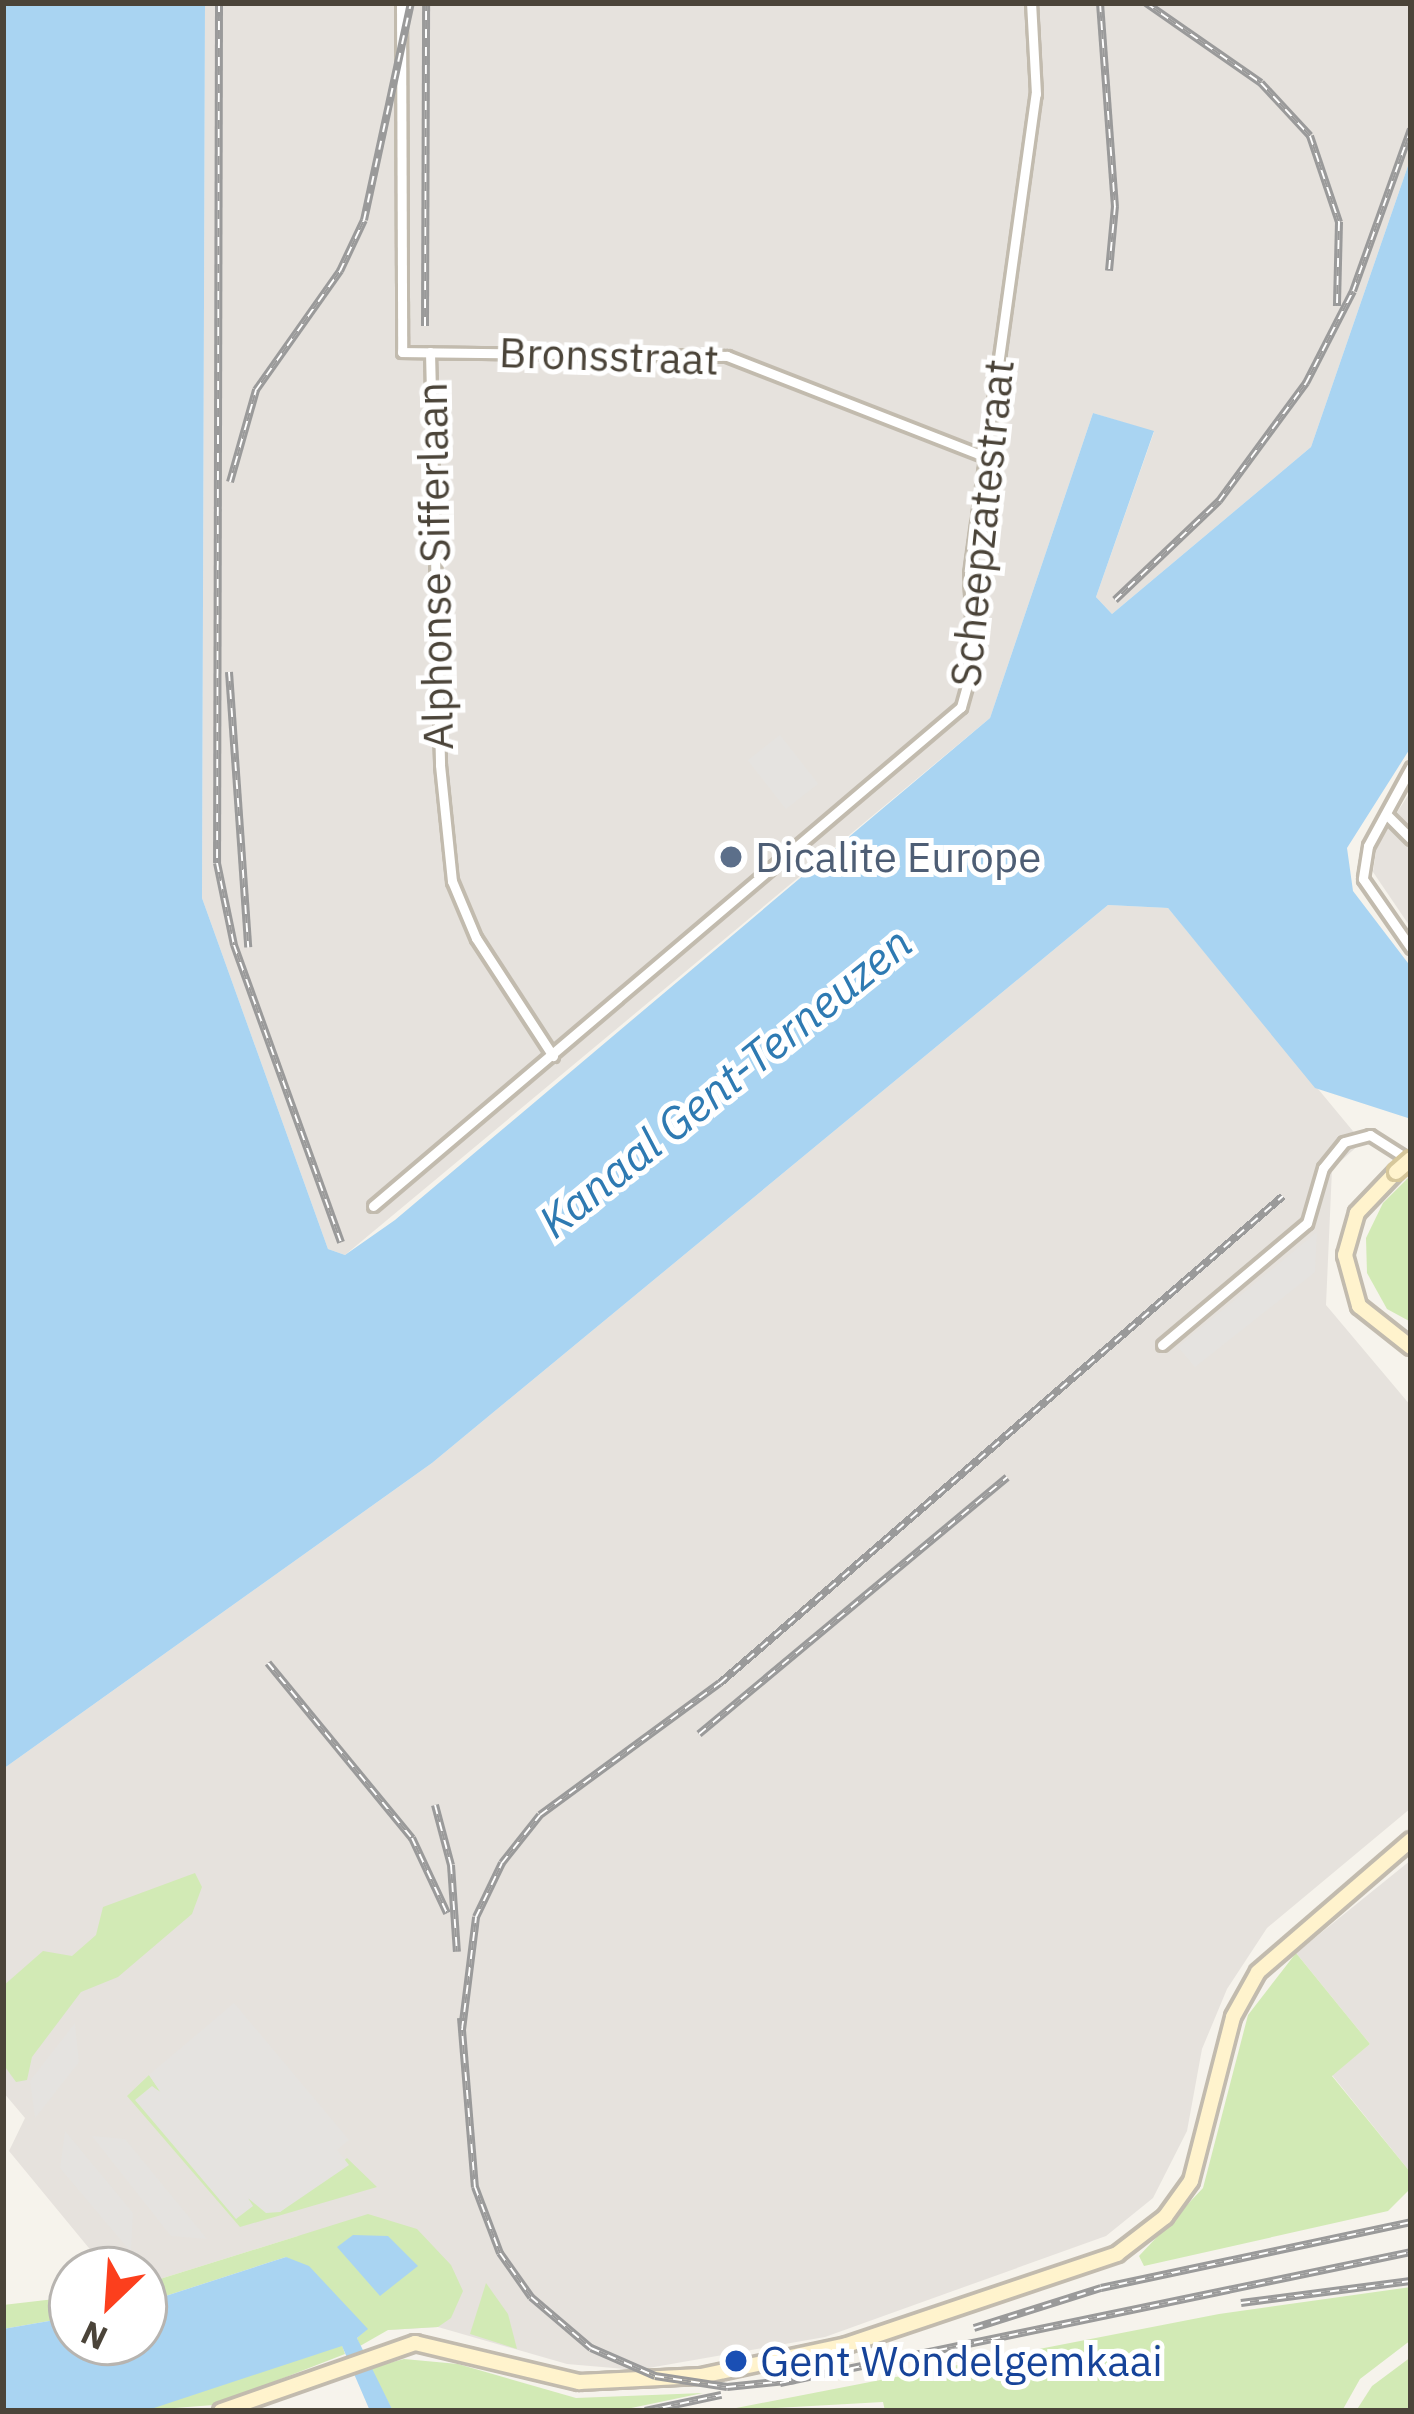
<!DOCTYPE html>
<style>
body{margin:0}
#map{position:relative;width:1414px;height:2414px;overflow:hidden;background:#f6f3ec;font-family:"IBM Plex Sans",sans-serif}
div>[style]{position:absolute}
[style*='--x']{left:calc(var(--x)*1px);top:calc(var(--y)*1px);width:calc(var(--w)*1px);rotate:calc(var(--a)*1deg)}
.industrial>*{inset:0;background:#e6e2dd}
.green>*{inset:0;background:#d2eab5}
.parking>*{inset:0;background:#e5e3e0;transform-origin:0 0}
.water>*{inset:0;background:#a9d4f2}
.roads{filter:drop-shadow(3px 0 #c2bbae) drop-shadow(-3px 0 #c2bbae) drop-shadow(0 3px #c2bbae) drop-shadow(0 -3px #c2bbae)}
.minor>*{height:9px;margin:-4.5px;padding:0 4.5px;transform-origin:4.5px;border-radius:4.5px;background:#fff}
.secondary>*{height:14px;margin:-7px;padding:0 7px;transform-origin:7px;border-radius:7px;background:#fff3cd}
.rail>*{height:8px;margin-top:-4px;transform-origin:0;background:repeating-linear-gradient(90deg,#fff 0 9px,#9a9a9a 0 18px);box-sizing:border-box;border-block:3px solid #9a9a9a}
.bridges{filter:drop-shadow(3px 0 #d6c79b) drop-shadow(-3px 0 #d6c79b) drop-shadow(0 3px #d6c79b) drop-shadow(0 -3px #d6c79b)}
.secondary-bridge>*{height:14px;margin:-7px;padding:0 7px;transform-origin:7px;border-radius:7px;background:#fff3cd}
.dots>*{width:33px;height:33px;translate:-50% -50%;box-sizing:border-box;border:6px solid #fff;border-radius:50%}
span{translate:-50% -50%;white-space:nowrap;text-align:center;line-height:1.15;-webkit-text-stroke:10px #fff;paint-order:stroke}
.street-label{font-size:42px;color:#4b4439}
.service-label{font-size:42px;color:#4e5e75}
.left{translate:0 -50%;text-align:left}
.transit-label{font-size:42px;color:#164399}
.water-label{font-size:45px;color:#2e7ab2;font-style:italic}
.frame{position:absolute;inset:0;border:6px solid #4b4439;pointer-events:none}
.north{position:absolute;left:48px;top:2246px;width:120px;height:120px;box-sizing:border-box;background:#fff;border:3px solid #b7b4b0;border-radius:50%;rotate:205deg;font-size:33px;font-weight:700;line-height:48px;text-align:center;color:#4b4439}
.north::after{content:'';display:block;margin:auto;width:42px;height:54px;background:#fc3f1d;clip-path:polygon(50% 0,100% 100%,50% 72%,0 100%)}
</style>
<div id="map">
<div class="industrial">
<i style="clip-path:polygon(205px 3px,1411px 3px,1411px 157px,1311px 447px,1112px 614px,1096px 597px,1154px 432px,1093px 413px,990px 718px,345px 1255px,328px 1249px,202px 898px)"></i>
<i style="clip-path:polygon(1411px 791px,1411px 928px,1373px 872px,1377px 843px)"></i>
<i style="clip-path:polygon(1108px 905px,1168px 908px,1362px 1142px,1332px 1169px,1326px 1305px,1411px 1406px,1411px 1808px,1267px 1928px,1227px 1989px,1202px 2049px,1187px 2131px,1153px 2198px,1106px 2236px,825px 2337px,637px 2370px,567px 2364px,438px 2327px,388px 2330px,298px 2236px,144px 2284px,144px 2270px,107px 2270px,9px 2151px,25px 2118px,3px 2092px,3px 1769px,432px 1463px)"></i>
<i style="clip-path:polygon(1411px 1860px,1411px 2173px,1332px 2075px,1370px 2044px,1296px 1953px)"></i>
</div>
<div class="green">
<i style="clip-path:polygon(1411px 1175px,1411px 1322px,1387px 1309px,1367px 1273px,1366px 1238px,1383px 1203px)"></i>
<i style="clip-path:polygon(195px 1873px,202px 1887px,192px 1914px,118px 1977px,81px 1992px,32px 2057px,27px 2080px,16px 2082px,3px 2064px,3px 1986px,43px 1951px,72px 1956px,96px 1935px,103px 1907px)"></i>
<i style="clip-path:polygon(1296px 1953px,1370px 2044px,1332px 2076px,1411px 2173px,1411px 2188px,1388px 2211px,1144px 2266px,1139px 2256px,1203px 2188px,1248px 2015px)"></i>
<i style="clip-path:polygon(149px 2075px,161px 2092px,152px 2087px,136px 2101px,247px 2198px,280px 2212px,347px 2158px,377px 2187px,240px 2227px,127px 2096px)"></i>
<i style="clip-path:polygon(368px 2214px,417px 2229px,451px 2265px,463px 2291px,451px 2318px,438px 2327px,388px 2330px,360px 2346px,357px 2338px,367px 2329px,286px 2257px,144px 2303px,144px 2284px)"></i>
<i style="clip-path:polygon(486px 2283px,508px 2314px,517px 2349px,470px 2334px)"></i>
<i style="clip-path:polygon(1411px 2287px,1411px 2340px,1360px 2379px,1342px 2411px,885px 2411px,883px 2402px,721px 2411px,1219px 2314px)"></i>
<i style="clip-path:polygon(72px 2297px,72px 2317px,3px 2329px,3px 2305px)"></i>
<i style="clip-path:polygon(342px 2345px,345px 2354px,214px 2405px,135px 2411px)"></i>
<i style="clip-path:polygon(1411px 2357px,1411px 2411px,1356px 2411px,1372px 2386px)"></i>
<i style="clip-path:polygon(404px 2359px,458px 2364px,576px 2398px,703px 2393px,617px 2411px,393px 2411px,370px 2368px)"></i>
</div>
<div class="parking">
<i style="left:780px;top:735px;width:62px;height:41px;rotate:52deg"></i>
<i style="clip-path:polygon(1317px 1232px,1315px 1272px,1195px 1367px,1178px 1347px)"></i>
<i style="clip-path:polygon(234px 2003px,349px 2140px,337px 2150px,349px 2165px,280px 2212px,266px 2213px,248px 2198px,253px 2206px,236px 2219px,135px 2100px,152px 2086px,161px 2093px,149px 2075px)"></i>
<i style="clip-path:polygon(75px 2023px,79px 2062px,35px 2118px,30px 2081px)"></i>
<i style="clip-path:polygon(65px 2131px,133px 2213px,131px 2252px,60px 2168px)"></i>
<i style="clip-path:polygon(92px 2136px,125px 2139px,207px 2239px,171px 2236px)"></i>
</div>
<div class="water">
<i style="clip-path:polygon(3px 3px,205px 3px,202px 898px,328px 1249px,345px 1255px,395px 1220px,990px 718px,1093px 413px,1154px 431px,1096px 597px,1112px 614px,1311px 447px,1411px 157px,1411px 747px,1347px 848px,1353px 891px,1411px 967px,1411px 1119px,1315px 1088px,1168px 908px,1108px 905px,432px 1463px,3px 1769px)"></i>
<i style="clip-path:polygon(353px 2235px,388px 2236px,418px 2266px,380px 2296px,337px 2247px)"></i>
<i style="clip-path:polygon(286px 2257px,309px 2266px,368px 2329px,357px 2338px,393px 2411px,370px 2411px,342px 2346px,151px 2409px,3px 2411px,3px 2329px,72px 2317px,72px 2342px,144px 2342px,144px 2303px)"></i>
</div>
<div class="roads">
<div class="minor">
<i style="--x:401;--y:3;--w:349;--a:89.8"></i>
<i style="--x:402;--y:352;--w:325;--a:0.7"></i>
<i style="--x:727;--y:356;--w:278;--a:21.3"></i>
<i style="--x:430;--y:352;--w:413;--a:88.6"></i>
<i style="--x:440;--y:765;--w:117;--a:84.1"></i>
<i style="--x:452;--y:881;--w:62;--a:67.2"></i>
<i style="--x:476;--y:938;--w:141;--a:56.9"></i>
<i style="--x:1411;--y:767;--w:90;--a:118.6"></i>
<i style="--x:1368;--y:846;--w:33;--a:99"></i>
<i style="--x:1363;--y:879;--w:84;--a:55.2"></i>
<i style="--x:1387;--y:815;--w:34;--a:45"></i>
<i style="--x:373;--y:1206;--w:771;--a:-40.32"></i>
<i style="--x:961;--y:707;--w:45;--a:-74.4"></i>
<i style="--x:973;--y:664;--w:90;--a:-92.5"></i>
<i style="--x:969;--y:574;--w:485;--a:-82.1"></i>
<i style="--x:1036;--y:94;--w:91;--a:-93.1"></i>
<i style="--x:1162;--y:1345;--w:189;--a:-40.1"></i>
<i style="--x:1307;--y:1223;--w:57;--a:-73.8"></i>
<i style="--x:1323;--y:1168;--w:33;--a:-51"></i>
<i style="--x:1344;--y:1142;--w:27;--a:-15"></i>
<i style="--x:1370;--y:1135;--w:49;--a:32.4"></i>
</div>
<div class="secondary">
<i style="--x:1396;--y:1172;--w:57;--a:133.6"></i>
<i style="--x:1357;--y:1213;--w:44;--a:105.9"></i>
<i style="--x:1345;--y:1255;--w:53;--a:74.6"></i>
<i style="--x:1359;--y:1306;--w:66;--a:38.3"></i>
<i style="--x:221;--y:2411;--w:206;--a:-19.3"></i>
<i style="--x:415;--y:2343;--w:169;--a:13.4"></i>
<i style="--x:579;--y:2382;--w:122;--a:-2.8"></i>
<i style="--x:701;--y:2376;--w:149;--a:-12"></i>
<i style="--x:847;--y:2345;--w:285;--a:-18.6"></i>
<i style="--x:1117;--y:2254;--w:61;--a:-37.6"></i>
<i style="--x:1165;--y:2217;--w:44;--a:-54.2"></i>
<i style="--x:1191;--y:2181;--w:169;--a:-75.6"></i>
<i style="--x:1233;--y:2017;--w:51;--a:-60.9"></i>
<i style="--x:1258;--y:1972;--w:202;--a:-40.8"></i>
</div>
</div>
<div class="rail">
<i style="--x:219;--y:3;--w:860;--a:90.13"></i>
<i style="--x:217;--y:863;--w:84;--a:78.3"></i>
<i style="--x:234;--y:945;--w:316;--a:70.2"></i>
<i style="--x:1100;--y:3;--w:204;--a:85.8"></i>
<i style="--x:1115;--y:206;--w:65;--a:95.3"></i>
<i style="--x:1146;--y:3;--w:140;--a:34.8"></i>
<i style="--x:1261;--y:83;--w:72;--a:47.2"></i>
<i style="--x:1310;--y:136;--w:91;--a:71.4"></i>
<i style="--x:1339;--y:222;--w:84;--a:91.4"></i>
<i style="--x:425;--y:326;--w:323;--a:-89.8"></i>
<i style="--x:230;--y:482;--w:96;--a:-74.2"></i>
<i style="--x:256;--y:390;--w:146;--a:-54.8"></i>
<i style="--x:340;--y:271;--w:56;--a:-64.8"></i>
<i style="--x:364;--y:220;--w:222;--a:-77.8"></i>
<i style="--x:1115;--y:600;--w:144;--a:-43.6"></i>
<i style="--x:1219;--y:501;--w:147;--a:-53.6"></i>
<i style="--x:1306;--y:383;--w:103;--a:-62.9"></i>
<i style="--x:1353;--y:291;--w:172;--a:-70.3"></i>
<i style="--x:229;--y:672;--w:276;--a:86"></i>
<i style="--x:268;--y:1663;--w:227;--a:50.6"></i>
<i style="--x:412;--y:1838;--w:83;--a:65"></i>
<i style="--x:699;--y:1734;--w:401;--a:-39.8"></i>
<i style="--x:435;--y:1805;--w:62;--a:75.1"></i>
<i style="--x:451;--y:1865;--w:87;--a:86.1"></i>
<i style="--x:461;--y:2018;--w:170;--a:85.3"></i>
<i style="--x:475;--y:2187;--w:71;--a:69.3"></i>
<i style="--x:500;--y:2253;--w:54;--a:54.8"></i>
<i style="--x:531;--y:2297;--w:79;--a:40.4"></i>
<i style="--x:591;--y:2348;--w:70;--a:23.6"></i>
<i style="--x:655;--y:2376;--w:73;--a:8.7"></i>
<i style="--x:727;--y:2387;--w:69;--a:-5.8"></i>
<i style="--x:462;--y:2030;--w:114;--a:-82.9"></i>
<i style="--x:476;--y:1917;--w:60;--a:-64.3"></i>
<i style="--x:502;--y:1863;--w:61;--a:-51.6"></i>
<i style="--x:540;--y:1815;--w:223;--a:-36.3"></i>
<i style="--x:720;--y:1683;--w:744;--a:-40.86"></i>
<i style="--x:1241;--y:2303;--w:171;--a:-7.4"></i>
<i style="--x:974;--y:2328;--w:133;--a:-17.5"></i>
<i style="--x:1101;--y:2288;--w:317;--a:-12"></i>
<i style="--x:780;--y:2383;--w:644;--a:-11.73"></i>
<i style="--x:645;--y:2411;--w:78;--a:-11.9"></i>
</div>
<div class="bridges">
<div class="secondary-bridge">
<i style="--x:1396;--y:1172;--w:20;--a:-41"></i>
</div>
</div>
<div class="dots">
<i style="left:731px;top:857px;background:#5c6f8a"></i>
<i style="left:736px;top:2361px;background:#1a4fb4"></i>
</div>
<div class="street-label">
<span style="left:609px;top:356px;rotate:2deg">Bronsstraat</span>
<span style="left:982px;top:523px;rotate:-84deg">Scheepzatestraat</span>
<span style="left:435px;top:566px;rotate:-91deg">Alphonse Sifferlaan</span>
</div>
<div class="service-label">
<span class="left" style="left:755px;top:857px">Dicalite Europe</span>
</div>
<div class="transit-label">
<span class="left" style="left:760px;top:2361px">Gent Wondelgemkaai</span>
</div>
<div class="water-label">
<span style="left:725px;top:1082px;rotate:-39deg">Kanaal Gent-Terneuzen</span>
</div>
<div class="frame"></div>
<div class="north">N</div>
</div>
